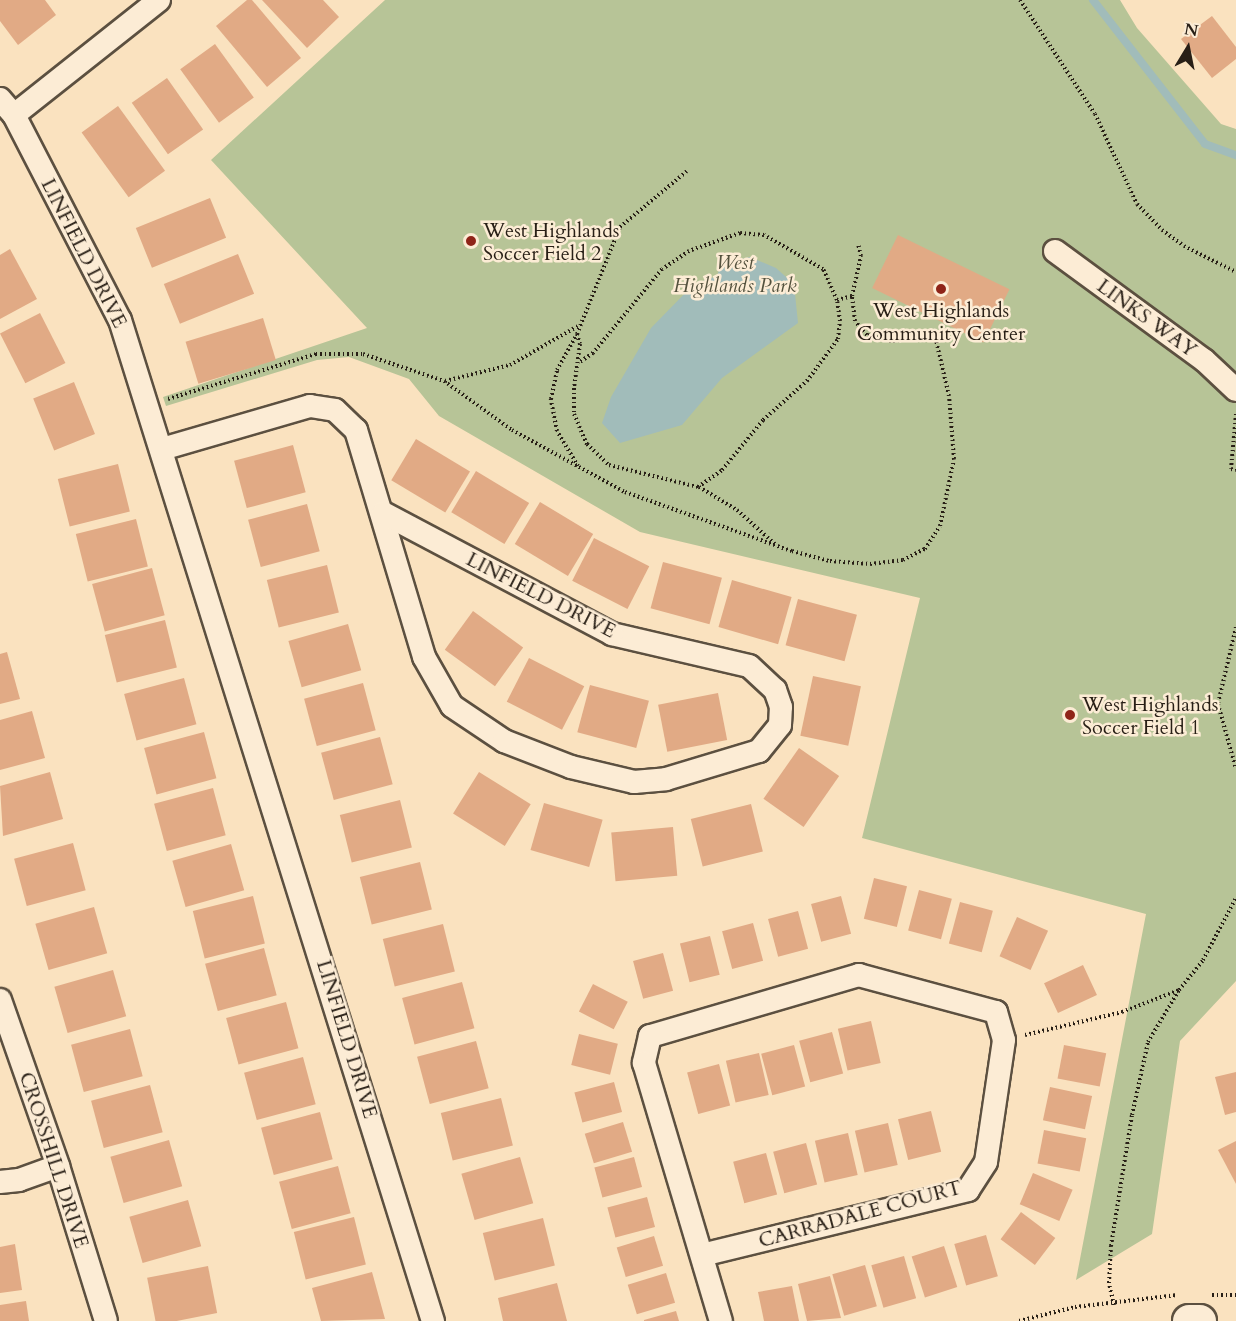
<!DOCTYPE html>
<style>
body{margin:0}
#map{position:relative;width:1236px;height:1321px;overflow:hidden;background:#fae2bf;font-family:Cardo,serif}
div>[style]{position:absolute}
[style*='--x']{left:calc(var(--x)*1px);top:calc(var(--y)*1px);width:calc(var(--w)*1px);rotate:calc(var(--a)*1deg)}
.green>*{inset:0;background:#b7c497}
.water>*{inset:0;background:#a1bcba}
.stream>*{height:8px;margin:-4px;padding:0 4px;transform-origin:4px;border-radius:4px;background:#a1bcba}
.building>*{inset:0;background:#e1aa85;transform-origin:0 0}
.path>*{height:4px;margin-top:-2px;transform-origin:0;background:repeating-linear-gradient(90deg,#281f16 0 1.5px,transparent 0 4.5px)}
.roads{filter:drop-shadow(2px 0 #5c5040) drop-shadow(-2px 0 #5c5040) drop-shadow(0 2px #5c5040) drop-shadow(0 -2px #5c5040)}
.street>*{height:22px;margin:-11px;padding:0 11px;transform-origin:11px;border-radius:11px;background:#fcecd5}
.secondary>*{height:32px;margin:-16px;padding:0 16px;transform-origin:16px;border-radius:16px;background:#fcecd5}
.dots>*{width:16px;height:16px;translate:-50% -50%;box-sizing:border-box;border:3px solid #fcecd5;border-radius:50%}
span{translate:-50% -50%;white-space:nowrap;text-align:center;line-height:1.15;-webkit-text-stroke:5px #fcecd5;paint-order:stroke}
.poi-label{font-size:20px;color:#281f16}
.left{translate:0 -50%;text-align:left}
.street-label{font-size:20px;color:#281f16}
.park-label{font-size:20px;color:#53513d;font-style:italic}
.north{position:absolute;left:1158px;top:18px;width:60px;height:60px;-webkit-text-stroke:4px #fcecd5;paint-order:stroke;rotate:10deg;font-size:16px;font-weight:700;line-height:24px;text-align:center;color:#281f16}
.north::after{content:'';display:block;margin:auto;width:21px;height:27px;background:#281f16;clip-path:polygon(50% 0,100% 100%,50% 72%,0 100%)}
</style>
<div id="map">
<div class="green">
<i style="clip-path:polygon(385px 0,1120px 0,1137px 28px,1221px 124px,1236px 129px,1236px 981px,1180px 1041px,1152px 1234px,1076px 1280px,1146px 914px,862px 838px,920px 598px,640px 532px,439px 416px,409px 379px,349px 357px,317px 360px,166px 406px,163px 397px,367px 328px,211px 160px)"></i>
</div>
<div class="water">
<i style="clip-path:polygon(750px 257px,776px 268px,794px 284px,798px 323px,722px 378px,682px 425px,620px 443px,602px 423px,611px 397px,651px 328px,694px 284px,717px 276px,721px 264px)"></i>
</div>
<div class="stream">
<i style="--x:1093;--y:0;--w:182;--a:52.1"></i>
<i style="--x:1205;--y:144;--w:33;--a:20"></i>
</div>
<div class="building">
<i style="clip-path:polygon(0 0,45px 0,56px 15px,18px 45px,0 21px)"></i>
<i style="clip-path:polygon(247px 0,252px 0,301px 58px,267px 87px,216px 26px)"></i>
<i style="clip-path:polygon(262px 0,323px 0,339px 17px,307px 48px)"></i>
<i style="clip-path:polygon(1212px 16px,1236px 47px,1236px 59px,1212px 78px,1181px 39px)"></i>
<i style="left:215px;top:44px;width:66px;height:43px;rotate:54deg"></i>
<i style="left:167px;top:78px;width:63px;height:43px;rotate:55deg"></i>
<i style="left:118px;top:106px;width:80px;height:45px;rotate:54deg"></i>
<i style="left:210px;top:198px;width:43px;height:80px;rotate:68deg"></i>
<i style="left:898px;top:235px;width:124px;height:59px;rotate:26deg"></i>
<i style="clip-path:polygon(10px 249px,37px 299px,0 319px,0 255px)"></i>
<i style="left:238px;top:254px;width:43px;height:80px;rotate:68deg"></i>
<i style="left:40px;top:313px;width:56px;height:45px;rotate:63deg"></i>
<i style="left:263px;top:318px;width:44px;height:81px;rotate:73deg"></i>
<i style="left:74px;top:382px;width:56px;height:44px;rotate:68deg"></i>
<i style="left:416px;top:439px;width:63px;height:48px;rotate:31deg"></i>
<i style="left:293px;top:445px;width:49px;height:61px;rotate:75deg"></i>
<i style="left:118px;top:464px;width:49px;height:62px;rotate:76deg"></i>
<i style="left:476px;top:471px;width:62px;height:48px;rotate:31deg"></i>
<i style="left:540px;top:502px;width:62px;height:49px;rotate:31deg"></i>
<i style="left:307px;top:504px;width:49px;height:61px;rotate:75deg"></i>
<i style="left:136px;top:519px;width:49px;height:62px;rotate:76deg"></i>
<i style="left:594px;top:538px;width:62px;height:48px;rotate:27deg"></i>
<i style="left:663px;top:562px;width:61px;height:48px;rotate:15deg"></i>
<i style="left:327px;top:565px;width:49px;height:62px;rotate:76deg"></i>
<i style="left:152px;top:568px;width:49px;height:62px;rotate:75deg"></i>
<i style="left:732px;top:580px;width:62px;height:49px;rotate:16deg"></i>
<i style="left:798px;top:599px;width:61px;height:48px;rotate:15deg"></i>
<i style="left:473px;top:611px;width:62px;height:48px;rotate:36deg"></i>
<i style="left:165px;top:620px;width:49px;height:62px;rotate:76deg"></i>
<i style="left:348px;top:624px;width:48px;height:62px;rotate:74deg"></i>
<i style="clip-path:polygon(7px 652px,20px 699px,0 704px,0 654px)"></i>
<i style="left:529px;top:658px;width:62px;height:49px;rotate:27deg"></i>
<i style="left:813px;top:676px;width:49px;height:61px;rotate:12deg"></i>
<i style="left:184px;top:678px;width:48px;height:62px;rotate:75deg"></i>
<i style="left:363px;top:683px;width:49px;height:61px;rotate:75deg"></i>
<i style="left:590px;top:685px;width:61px;height:49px;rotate:15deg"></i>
<i style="left:718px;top:693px;width:48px;height:61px;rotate:79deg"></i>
<i style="clip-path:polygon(32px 711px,45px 758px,0 770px,0 720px)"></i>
<i style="left:204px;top:732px;width:48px;height:62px;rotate:75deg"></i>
<i style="left:380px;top:737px;width:49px;height:61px;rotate:75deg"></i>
<i style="left:799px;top:748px;width:49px;height:62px;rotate:35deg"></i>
<i style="clip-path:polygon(50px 772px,63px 819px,3px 836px,0 786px)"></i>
<i style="left:479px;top:772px;width:61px;height:49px;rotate:32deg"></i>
<i style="left:213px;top:788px;width:49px;height:61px;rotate:75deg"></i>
<i style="left:400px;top:800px;width:49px;height:62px;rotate:76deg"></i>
<i style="left:544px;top:803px;width:61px;height:49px;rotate:16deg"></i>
<i style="left:751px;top:804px;width:49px;height:62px;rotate:76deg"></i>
<i style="left:673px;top:827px;width:49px;height:62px;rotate:85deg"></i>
<i style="left:73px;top:843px;width:49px;height:61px;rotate:75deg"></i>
<i style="left:231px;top:844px;width:48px;height:61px;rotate:74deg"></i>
<i style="left:420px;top:862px;width:49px;height:62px;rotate:76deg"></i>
<i style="left:874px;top:878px;width:34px;height:42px;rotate:14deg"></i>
<i style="left:919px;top:890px;width:34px;height:42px;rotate:15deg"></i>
<i style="left:253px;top:896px;width:49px;height:62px;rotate:76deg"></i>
<i style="left:841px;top:896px;width:39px;height:31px;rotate:75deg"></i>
<i style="left:960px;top:902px;width:34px;height:43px;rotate:15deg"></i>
<i style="left:94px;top:907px;width:48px;height:61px;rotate:74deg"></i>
<i style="left:798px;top:911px;width:39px;height:31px;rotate:75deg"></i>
<i style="left:1017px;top:917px;width:34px;height:43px;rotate:24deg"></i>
<i style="left:753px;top:923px;width:39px;height:32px;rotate:75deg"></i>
<i style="left:443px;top:924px;width:49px;height:62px;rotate:76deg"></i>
<i style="left:710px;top:936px;width:40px;height:31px;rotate:76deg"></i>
<i style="left:264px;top:948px;width:49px;height:61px;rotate:75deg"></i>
<i style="left:663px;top:953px;width:39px;height:31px;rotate:75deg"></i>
<i style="left:1083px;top:965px;width:33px;height:43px;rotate:65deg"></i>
<i style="left:113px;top:970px;width:48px;height:61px;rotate:74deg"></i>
<i style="left:462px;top:982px;width:48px;height:62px;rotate:75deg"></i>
<i style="left:593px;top:984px;width:39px;height:31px;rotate:27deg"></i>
<i style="left:286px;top:1002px;width:48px;height:62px;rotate:75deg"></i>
<i style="left:871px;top:1021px;width:43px;height:34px;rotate:77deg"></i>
<i style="left:130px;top:1029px;width:49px;height:61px;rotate:75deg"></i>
<i style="left:832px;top:1032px;width:43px;height:34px;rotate:75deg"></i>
<i style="left:579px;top:1034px;width:40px;height:32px;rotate:14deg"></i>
<i style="left:476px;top:1041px;width:49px;height:61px;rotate:75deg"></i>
<i style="left:794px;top:1045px;width:43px;height:34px;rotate:75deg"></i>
<i style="left:1064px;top:1045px;width:43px;height:34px;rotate:11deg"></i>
<i style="left:759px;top:1053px;width:43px;height:34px;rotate:77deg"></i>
<i style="left:303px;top:1057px;width:49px;height:61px;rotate:75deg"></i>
<i style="left:719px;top:1064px;width:43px;height:33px;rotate:75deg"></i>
<i style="clip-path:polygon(1236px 1072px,1236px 1112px,1225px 1115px,1215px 1077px)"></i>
<i style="left:614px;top:1082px;width:31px;height:41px;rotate:75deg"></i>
<i style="left:150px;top:1085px;width:49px;height:61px;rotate:75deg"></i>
<i style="left:1050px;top:1087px;width:43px;height:34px;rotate:12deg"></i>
<i style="left:501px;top:1098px;width:49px;height:62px;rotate:76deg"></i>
<i style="left:931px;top:1111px;width:42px;height:34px;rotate:76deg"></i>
<i style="left:320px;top:1112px;width:49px;height:61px;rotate:75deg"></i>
<i style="left:623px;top:1122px;width:31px;height:40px;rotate:73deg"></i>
<i style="left:888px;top:1123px;width:43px;height:34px;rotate:77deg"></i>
<i style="left:1044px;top:1130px;width:43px;height:34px;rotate:11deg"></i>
<i style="left:848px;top:1133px;width:43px;height:34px;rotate:77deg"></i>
<i style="left:169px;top:1140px;width:48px;height:61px;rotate:74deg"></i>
<i style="clip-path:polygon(1236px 1141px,1236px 1184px,1218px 1150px)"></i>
<i style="left:806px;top:1143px;width:43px;height:34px;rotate:75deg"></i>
<i style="left:766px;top:1153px;width:43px;height:34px;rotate:75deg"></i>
<i style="left:520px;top:1157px;width:48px;height:61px;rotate:74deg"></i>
<i style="left:634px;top:1157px;width:31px;height:41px;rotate:75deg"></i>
<i style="left:338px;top:1166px;width:49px;height:61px;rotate:75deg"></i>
<i style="left:1033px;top:1173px;width:43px;height:34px;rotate:23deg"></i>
<i style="left:647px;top:1197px;width:31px;height:41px;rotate:75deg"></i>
<i style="left:188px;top:1200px;width:48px;height:61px;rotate:74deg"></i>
<i style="left:1021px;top:1212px;width:43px;height:34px;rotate:37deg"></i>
<i style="left:354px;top:1217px;width:49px;height:62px;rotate:76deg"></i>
<i style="left:543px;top:1218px;width:49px;height:62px;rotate:76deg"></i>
<i style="left:986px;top:1235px;width:43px;height:33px;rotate:74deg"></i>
<i style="left:654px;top:1236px;width:31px;height:39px;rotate:73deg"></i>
<i style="clip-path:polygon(15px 1244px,22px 1290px,0 1293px,0 1247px)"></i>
<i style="left:944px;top:1246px;width:43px;height:34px;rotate:72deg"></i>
<i style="left:904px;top:1256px;width:44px;height:34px;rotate:74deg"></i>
<i style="left:865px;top:1265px;width:43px;height:34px;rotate:74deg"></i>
<i style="left:208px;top:1266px;width:48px;height:62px;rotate:79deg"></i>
<i style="clip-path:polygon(372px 1272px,385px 1319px,321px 1321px,312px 1288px)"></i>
<i style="left:666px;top:1273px;width:31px;height:40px;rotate:73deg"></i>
<i style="clip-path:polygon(830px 1276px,841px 1318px,807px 1321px,798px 1284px)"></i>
<i style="clip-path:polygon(557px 1283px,567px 1321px,503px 1321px,498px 1298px)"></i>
<i style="clip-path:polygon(792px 1286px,799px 1321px,764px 1321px,758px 1292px)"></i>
<i style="clip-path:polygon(26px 1301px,29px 1321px,0 1321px,0 1305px)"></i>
<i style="clip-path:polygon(676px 1311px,679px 1321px,644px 1321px,644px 1320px)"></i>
</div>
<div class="path">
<i style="--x:1020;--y:0;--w:136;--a:56.7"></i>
<i style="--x:1095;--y:114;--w:99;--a:65"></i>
<i style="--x:1137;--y:204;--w:36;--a:46"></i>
<i style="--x:1162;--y:230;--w:27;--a:36"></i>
<i style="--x:1184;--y:246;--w:58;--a:26.6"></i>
<i style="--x:837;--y:300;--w:16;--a:-15"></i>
<i style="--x:577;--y:334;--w:10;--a:73"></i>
<i style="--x:580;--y:344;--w:44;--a:97.8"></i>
<i style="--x:574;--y:388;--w:26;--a:90"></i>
<i style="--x:574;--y:414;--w:33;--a:67"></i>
<i style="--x:587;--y:444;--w:30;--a:44"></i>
<i style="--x:609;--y:465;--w:92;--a:13.9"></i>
<i style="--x:698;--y:487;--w:29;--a:-35"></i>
<i style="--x:722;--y:470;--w:65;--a:-50.6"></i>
<i style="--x:763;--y:420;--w:59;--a:-41.6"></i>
<i style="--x:807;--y:381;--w:52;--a:-53.6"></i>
<i style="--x:838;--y:339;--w:18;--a:-84"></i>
<i style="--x:840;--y:321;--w:21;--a:-98"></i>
<i style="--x:837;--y:300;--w:34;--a:-114"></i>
<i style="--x:823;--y:269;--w:68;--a:-150"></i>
<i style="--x:764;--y:235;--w:24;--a:-175"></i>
<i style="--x:740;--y:233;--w:54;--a:160.6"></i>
<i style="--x:689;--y:251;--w:32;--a:146"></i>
<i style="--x:662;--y:269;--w:109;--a:129.4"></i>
<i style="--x:593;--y:353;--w:18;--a:146"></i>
<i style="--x:445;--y:381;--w:67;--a:-13.8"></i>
<i style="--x:510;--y:365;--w:78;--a:-29.8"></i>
<i style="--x:168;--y:399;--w:155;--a:-16.9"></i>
<i style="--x:316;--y:354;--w:47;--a:0"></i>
<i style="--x:363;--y:354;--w:85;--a:18.4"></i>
<i style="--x:444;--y:381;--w:84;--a:35.8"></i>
<i style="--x:512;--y:430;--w:129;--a:28.8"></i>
<i style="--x:625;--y:492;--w:177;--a:19.5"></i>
<i style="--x:792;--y:551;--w:39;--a:15"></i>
<i style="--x:830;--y:561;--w:40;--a:4.3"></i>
<i style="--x:870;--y:564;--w:33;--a:-7"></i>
<i style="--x:903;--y:560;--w:25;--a:-27"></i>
<i style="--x:925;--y:549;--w:27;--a:-57"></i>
<i style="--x:940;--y:526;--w:68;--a:-78.2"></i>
<i style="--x:954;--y:459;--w:63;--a:-94.5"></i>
<i style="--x:949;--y:396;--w:62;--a:-103.1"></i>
<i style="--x:935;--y:336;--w:44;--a:173.5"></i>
<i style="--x:891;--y:341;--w:25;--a:-166"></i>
<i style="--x:867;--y:335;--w:18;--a:-131"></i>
<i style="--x:855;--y:321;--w:25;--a:-97"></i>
<i style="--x:852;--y:296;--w:41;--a:-77.3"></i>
<i style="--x:861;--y:256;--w:12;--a:-104"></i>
<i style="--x:1236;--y:414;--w:55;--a:95.2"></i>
<i style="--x:1231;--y:469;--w:5;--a:11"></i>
<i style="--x:578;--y:466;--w:41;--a:-121"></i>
<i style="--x:557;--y:431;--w:33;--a:-101"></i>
<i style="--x:551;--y:399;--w:30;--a:-78"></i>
<i style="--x:557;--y:370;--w:41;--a:-60.9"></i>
<i style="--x:577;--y:334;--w:115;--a:-68.1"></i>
<i style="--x:620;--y:227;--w:87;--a:-39.9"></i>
<i style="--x:699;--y:487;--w:44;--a:31.2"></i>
<i style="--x:737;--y:510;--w:52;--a:41.9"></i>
<i style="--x:1236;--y:627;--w:79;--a:103.2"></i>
<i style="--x:1218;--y:704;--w:67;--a:74.5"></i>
<i style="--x:1025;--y:1035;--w:100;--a:-13.3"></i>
<i style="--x:1122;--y:1012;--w:61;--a:-21.1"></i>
<i style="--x:1212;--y:1295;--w:24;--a:0"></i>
<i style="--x:1114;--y:1305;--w:23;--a:-103"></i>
<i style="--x:1109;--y:1283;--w:37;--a:-87"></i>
<i style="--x:1111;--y:1246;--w:133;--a:-80.9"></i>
<i style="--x:1132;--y:1115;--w:75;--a:-77.6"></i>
<i style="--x:1148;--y:1042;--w:61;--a:-59.2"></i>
<i style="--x:1179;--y:990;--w:38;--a:-51"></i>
<i style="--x:1203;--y:960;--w:70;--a:-62"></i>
<i style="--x:1019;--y:1321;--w:58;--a:-14"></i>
<i style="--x:1075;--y:1307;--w:103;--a:-6.7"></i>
</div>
<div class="roads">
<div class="street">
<i style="--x:0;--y:99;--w:21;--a:49"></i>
<i style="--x:14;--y:115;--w:231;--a:62.7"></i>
<i style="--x:120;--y:320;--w:1049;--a:72.64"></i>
<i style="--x:14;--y:115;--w:185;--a:-38.4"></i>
<i style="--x:1055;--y:251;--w:185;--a:36.2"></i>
<i style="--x:1204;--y:360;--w:44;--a:43.2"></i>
<i style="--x:162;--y:449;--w:154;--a:-16.2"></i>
<i style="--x:310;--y:406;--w:25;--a:9"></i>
<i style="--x:335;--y:410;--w:29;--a:44"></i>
<i style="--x:356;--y:430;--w:237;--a:73.3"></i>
<i style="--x:424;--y:657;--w:56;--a:60.3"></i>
<i style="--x:452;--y:706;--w:63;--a:33.9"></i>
<i style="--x:504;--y:741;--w:72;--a:21.2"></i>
<i style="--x:571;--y:767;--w:65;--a:13.4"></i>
<i style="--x:634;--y:782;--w:32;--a:-5"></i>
<i style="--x:666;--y:779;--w:97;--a:-16.8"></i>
<i style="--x:759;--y:751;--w:33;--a:-51"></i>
<i style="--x:780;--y:725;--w:18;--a:-87"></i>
<i style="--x:781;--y:707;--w:18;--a:-109"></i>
<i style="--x:775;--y:690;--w:35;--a:-137"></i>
<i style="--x:749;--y:666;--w:141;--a:-166.9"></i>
<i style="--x:612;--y:634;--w:259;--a:-152.1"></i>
<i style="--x:0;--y:1000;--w:176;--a:70.7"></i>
<i style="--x:58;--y:1166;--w:162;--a:72.8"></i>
<i style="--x:0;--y:1182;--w:19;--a:-6"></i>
<i style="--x:19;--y:1180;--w:41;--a:-19.7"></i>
<i style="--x:702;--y:1255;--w:274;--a:-13.7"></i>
<i style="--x:968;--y:1190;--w:33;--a:-57"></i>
<i style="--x:986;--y:1162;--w:123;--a:-81.6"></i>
<i style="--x:1004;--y:1040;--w:29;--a:-106"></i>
<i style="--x:996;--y:1012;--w:142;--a:-164.9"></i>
<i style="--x:859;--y:975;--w:218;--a:163.7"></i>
<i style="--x:650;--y:1036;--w:28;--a:103"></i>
<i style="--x:644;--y:1063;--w:269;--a:73.4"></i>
</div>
<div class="secondary">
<i style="--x:1189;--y:1321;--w:11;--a:0"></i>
</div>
</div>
<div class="dots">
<i style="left:471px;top:241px;background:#8f2418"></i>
<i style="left:941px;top:289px;background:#8f2418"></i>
<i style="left:1070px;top:715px;background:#8f2418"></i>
</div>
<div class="poi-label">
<span class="left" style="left:483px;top:242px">West Highlands<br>Soccer Field 2</span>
<span style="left:941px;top:322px">West Highlands<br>Community Center</span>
<span class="left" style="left:1082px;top:716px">West Highlands<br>Soccer Field 1</span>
</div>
<div class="street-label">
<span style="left:84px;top:253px;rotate:63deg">LINFIELD DRIVE</span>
<span style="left:1147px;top:318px;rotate:36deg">LINKS WAY</span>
<span style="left:541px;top:595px;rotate:27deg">LINFIELD DRIVE</span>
<span style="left:347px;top:1039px;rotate:73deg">LINFIELD DRIVE</span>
<span style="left:54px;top:1160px;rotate:72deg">CROSSHILL DRIVE</span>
<span style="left:860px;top:1214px;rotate:-15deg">CARRADALE COURT</span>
</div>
<div class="park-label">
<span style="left:735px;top:274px">West<br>Highlands Park</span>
</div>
<div class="north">N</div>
</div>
